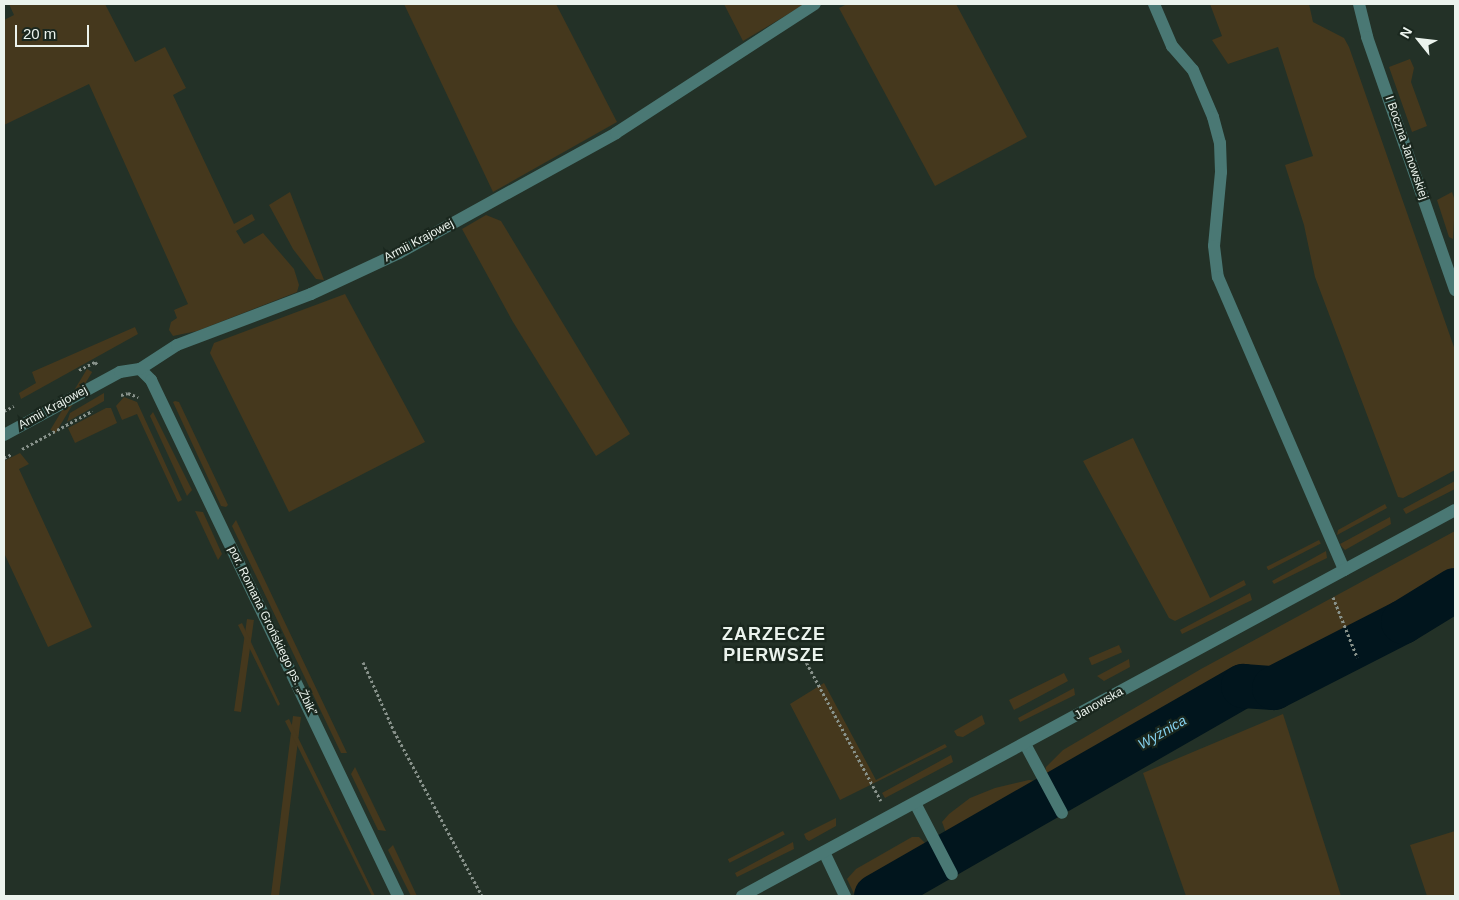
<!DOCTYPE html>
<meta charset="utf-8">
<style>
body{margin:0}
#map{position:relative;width:1459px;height:900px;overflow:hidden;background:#233127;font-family:Helvetica,sans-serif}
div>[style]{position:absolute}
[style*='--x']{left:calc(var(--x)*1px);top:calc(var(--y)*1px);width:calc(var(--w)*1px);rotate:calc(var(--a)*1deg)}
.green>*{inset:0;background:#45381d;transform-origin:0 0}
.river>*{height:44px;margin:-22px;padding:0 22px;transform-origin:22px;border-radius:22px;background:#01151d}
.path>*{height:3px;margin-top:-1.5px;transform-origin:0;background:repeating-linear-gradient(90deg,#88928b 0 2.5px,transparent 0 5px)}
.minor>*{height:12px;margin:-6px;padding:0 6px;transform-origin:6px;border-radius:6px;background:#4a7874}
span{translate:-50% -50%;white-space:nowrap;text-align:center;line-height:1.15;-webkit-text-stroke:4.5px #1a271e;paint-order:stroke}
.street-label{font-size:12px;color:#ebf3ed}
.water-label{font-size:14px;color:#84d0ec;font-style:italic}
.district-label{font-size:18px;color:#ebf3ed;font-weight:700;letter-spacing:1px}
.frame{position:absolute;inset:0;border:5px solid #ebf3ed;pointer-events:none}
.north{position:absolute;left:1394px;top:15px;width:50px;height:50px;-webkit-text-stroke:4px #1a271e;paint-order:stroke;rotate:299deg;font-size:14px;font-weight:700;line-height:20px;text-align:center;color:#ebf3ed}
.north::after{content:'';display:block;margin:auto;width:18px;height:22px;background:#ebf3ed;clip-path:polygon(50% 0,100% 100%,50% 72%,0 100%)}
.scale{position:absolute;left:15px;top:25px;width:74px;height:22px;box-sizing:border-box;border:2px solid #ebf3ed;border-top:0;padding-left:6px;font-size:15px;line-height:18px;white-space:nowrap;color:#ebf3ed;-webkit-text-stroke:4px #1a271e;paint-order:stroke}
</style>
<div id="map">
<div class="green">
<i style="clip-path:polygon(9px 4px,105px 4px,135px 62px,165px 47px,186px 88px,173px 95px,234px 224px,252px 214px,255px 220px,236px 231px,244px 244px,263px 233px,294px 269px,299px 285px,297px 292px,197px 331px,173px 336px,169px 330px,171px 322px,177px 318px,174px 310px,188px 304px,89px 84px,4px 125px,4px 20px,14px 15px)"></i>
<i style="clip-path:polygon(404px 4px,556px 4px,617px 122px,493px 192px)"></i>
<i style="clip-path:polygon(724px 4px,805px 4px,743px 41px)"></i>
<i style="clip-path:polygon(847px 4px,956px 4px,1027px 137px,935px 186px,839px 8px)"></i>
<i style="clip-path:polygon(1210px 4px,1309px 4px,1313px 22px,1344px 38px,1349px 47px,1455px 350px,1455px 470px,1403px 498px,1398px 497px,1315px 277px,1304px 225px,1285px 165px,1313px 156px,1278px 47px,1228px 64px,1212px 40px,1222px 36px)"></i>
<i style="clip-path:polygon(1410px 59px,1414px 68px,1411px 82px,1427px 126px,1412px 132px,1389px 67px)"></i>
<i style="clip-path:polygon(290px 192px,324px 280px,316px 279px,293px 249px,269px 205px)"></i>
<i style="clip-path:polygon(1452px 192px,1455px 201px,1453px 239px,1449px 237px,1437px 200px)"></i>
<i style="clip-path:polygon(486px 215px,501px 221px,630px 434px,596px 456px,513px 322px,462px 229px)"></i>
<i style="clip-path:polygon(345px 294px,425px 442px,289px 512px,210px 353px,214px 343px)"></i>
<i style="clip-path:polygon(135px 327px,138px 334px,21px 399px,19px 393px,36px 383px,32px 372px)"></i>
<i style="left:87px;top:369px;width:6px;height:71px;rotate:31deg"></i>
<i style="clip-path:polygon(104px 393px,104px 401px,67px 422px,70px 413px)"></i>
<i style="clip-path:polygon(124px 397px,137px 402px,182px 500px,178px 502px,137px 414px,122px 420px,116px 406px)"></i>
<i style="clip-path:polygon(175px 401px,179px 402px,228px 505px,226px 507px,221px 506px,173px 402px)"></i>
<i style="clip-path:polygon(106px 408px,111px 408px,117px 423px,75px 443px,68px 428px)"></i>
<i style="clip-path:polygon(153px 412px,192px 490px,187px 496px,150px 416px)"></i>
<i style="clip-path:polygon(1133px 438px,1210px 598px,1244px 580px,1246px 585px,1175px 621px,1169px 618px,1083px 461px)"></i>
<i style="clip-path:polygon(20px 453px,29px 464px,19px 469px,92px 627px,48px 647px,4px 553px,4px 461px)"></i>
<i style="clip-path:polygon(1455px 481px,1455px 489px,1406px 514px,1403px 509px)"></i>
<i style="clip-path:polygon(1385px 504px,1387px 508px,1337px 535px,1338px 530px)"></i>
<i style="clip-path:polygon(195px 511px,203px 512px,222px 554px,218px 560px)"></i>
<i style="clip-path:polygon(1390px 517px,1391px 524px,1345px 550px,1342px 547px,1340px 544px)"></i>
<i style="clip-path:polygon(236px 520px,347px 753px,341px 753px,232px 526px)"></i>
<i style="clip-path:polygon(1455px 531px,1455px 586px,1400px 620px,1274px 686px,1242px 683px,1054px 789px,1045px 773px,1046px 767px,1063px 750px,1201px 669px)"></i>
<i style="left:1319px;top:540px;width:4px;height:59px;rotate:63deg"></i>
<i style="clip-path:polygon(1326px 551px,1327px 558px,1274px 584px,1272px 581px)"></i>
<i style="clip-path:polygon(1250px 593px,1252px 600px,1182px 634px,1180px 630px)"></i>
<i style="left:247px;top:619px;width:7px;height:93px;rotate:8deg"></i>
<i style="clip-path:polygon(242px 623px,280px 704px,278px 706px,238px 625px)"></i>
<i style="left:1119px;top:645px;width:8px;height:33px;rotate:67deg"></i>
<i style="clip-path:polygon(1129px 659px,1130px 667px,1104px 681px,1097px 676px)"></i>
<i style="clip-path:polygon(1064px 673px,1068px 681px,1014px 710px,1009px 700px)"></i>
<i style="clip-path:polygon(824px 683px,876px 780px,945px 744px,947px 747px,840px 800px,790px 704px)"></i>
<i style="clip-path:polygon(1074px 688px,1075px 695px,1020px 722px,1018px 718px)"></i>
<i style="clip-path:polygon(1283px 714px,1341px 896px,1186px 896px,1143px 773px)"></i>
<i style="clip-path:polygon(982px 715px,985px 724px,963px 737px,957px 736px,954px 731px)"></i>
<i style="left:293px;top:716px;width:8px;height:200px;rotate:7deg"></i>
<i style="clip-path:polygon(289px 719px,375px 896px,372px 896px,285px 721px)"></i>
<i style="clip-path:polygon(951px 755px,953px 762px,885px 798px,882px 793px)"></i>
<i style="clip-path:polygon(355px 767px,386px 831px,378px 830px,351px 774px)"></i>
<i style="clip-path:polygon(1029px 780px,1037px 781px,1045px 796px,952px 849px,942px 822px,949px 814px,970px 798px,995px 788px)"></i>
<i style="clip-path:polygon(836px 818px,836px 826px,809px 841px,806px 839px,804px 834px)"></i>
<i style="left:783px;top:831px;width:4px;height:62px;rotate:63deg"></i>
<i style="clip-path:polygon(1455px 831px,1455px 896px,1427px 896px,1410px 845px)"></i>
<i style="clip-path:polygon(912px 837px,919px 837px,927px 845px,934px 860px,868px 896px,855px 896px,847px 879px,856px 869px)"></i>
<i style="clip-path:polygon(793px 842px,794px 849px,737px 877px,735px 873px)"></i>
<i style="clip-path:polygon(393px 845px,417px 896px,411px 896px,388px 850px)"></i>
<i style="clip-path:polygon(938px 868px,942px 879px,908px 896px,884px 896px)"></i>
</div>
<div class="river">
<i style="--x:876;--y:896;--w:423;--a:-29.8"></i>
<i style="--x:1243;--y:686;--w:31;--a:4"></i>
<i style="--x:1274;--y:688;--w:145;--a:-27.1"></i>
<i style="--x:1403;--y:622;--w:61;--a:-31.6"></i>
</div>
<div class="path">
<i style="--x:79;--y:370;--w:18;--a:-27"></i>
<i style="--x:95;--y:362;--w:3;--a:45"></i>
<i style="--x:121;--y:395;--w:7;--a:-16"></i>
<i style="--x:128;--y:393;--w:11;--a:22"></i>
<i style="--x:4;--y:411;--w:11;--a:-27"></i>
<i style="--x:22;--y:449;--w:80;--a:-28.5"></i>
<i style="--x:4;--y:458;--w:9;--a:-27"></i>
<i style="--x:1333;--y:597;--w:65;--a:68.2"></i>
<i style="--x:804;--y:658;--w:162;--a:61.7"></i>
<i style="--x:363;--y:662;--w:76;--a:65.8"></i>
<i style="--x:394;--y:731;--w:187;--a:61.9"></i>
</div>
<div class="minor">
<i style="--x:1154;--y:4;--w:46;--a:66.8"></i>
<i style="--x:1172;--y:46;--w:32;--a:49"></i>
<i style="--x:1193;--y:70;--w:51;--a:66.9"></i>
<i style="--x:1213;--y:117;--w:27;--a:75"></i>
<i style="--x:1220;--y:143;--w:29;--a:88"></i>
<i style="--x:1221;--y:172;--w:74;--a:95.4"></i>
<i style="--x:1214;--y:246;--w:31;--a:83"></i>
<i style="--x:1218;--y:277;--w:319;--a:66.7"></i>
<i style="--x:1359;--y:4;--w:34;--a:76"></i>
<i style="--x:1367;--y:37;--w:268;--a:70.8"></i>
<i style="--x:140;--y:369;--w:16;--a:45"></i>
<i style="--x:151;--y:380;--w:572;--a:64.42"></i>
<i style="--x:4;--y:435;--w:132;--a:-28.5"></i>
<i style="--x:120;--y:372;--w:20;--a:-9"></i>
<i style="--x:140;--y:369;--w:44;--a:-33"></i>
<i style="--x:177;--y:345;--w:143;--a:-20.8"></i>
<i style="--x:311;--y:294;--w:97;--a:-25"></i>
<i style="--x:399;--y:253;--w:248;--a:-28.9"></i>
<i style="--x:616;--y:133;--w:237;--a:-33"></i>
<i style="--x:1025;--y:744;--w:78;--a:61.8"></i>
<i style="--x:915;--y:803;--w:80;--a:62.5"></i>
<i style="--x:824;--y:852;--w:49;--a:64.5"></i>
<i style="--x:742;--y:896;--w:811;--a:-28.43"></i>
</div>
<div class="street-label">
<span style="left:1406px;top:148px;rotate:71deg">I Boczna Janowskiej</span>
<span style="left:419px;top:241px;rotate:-28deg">Armii Krajowej</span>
<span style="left:53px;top:408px;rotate:-29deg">Armii Krajowej</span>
<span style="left:272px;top:631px;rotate:64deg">por. Romana Grońskiego ps. „Żbik”</span>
<span style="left:1099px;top:704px;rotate:-29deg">Janowska</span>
</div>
<div class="water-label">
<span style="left:1162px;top:732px;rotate:-30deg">Wyżnica</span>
</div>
<div class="district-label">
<span style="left:774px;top:645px">ZARZECZE<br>PIERWSZE</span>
</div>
<div class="frame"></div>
<div class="north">N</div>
<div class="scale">20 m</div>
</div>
